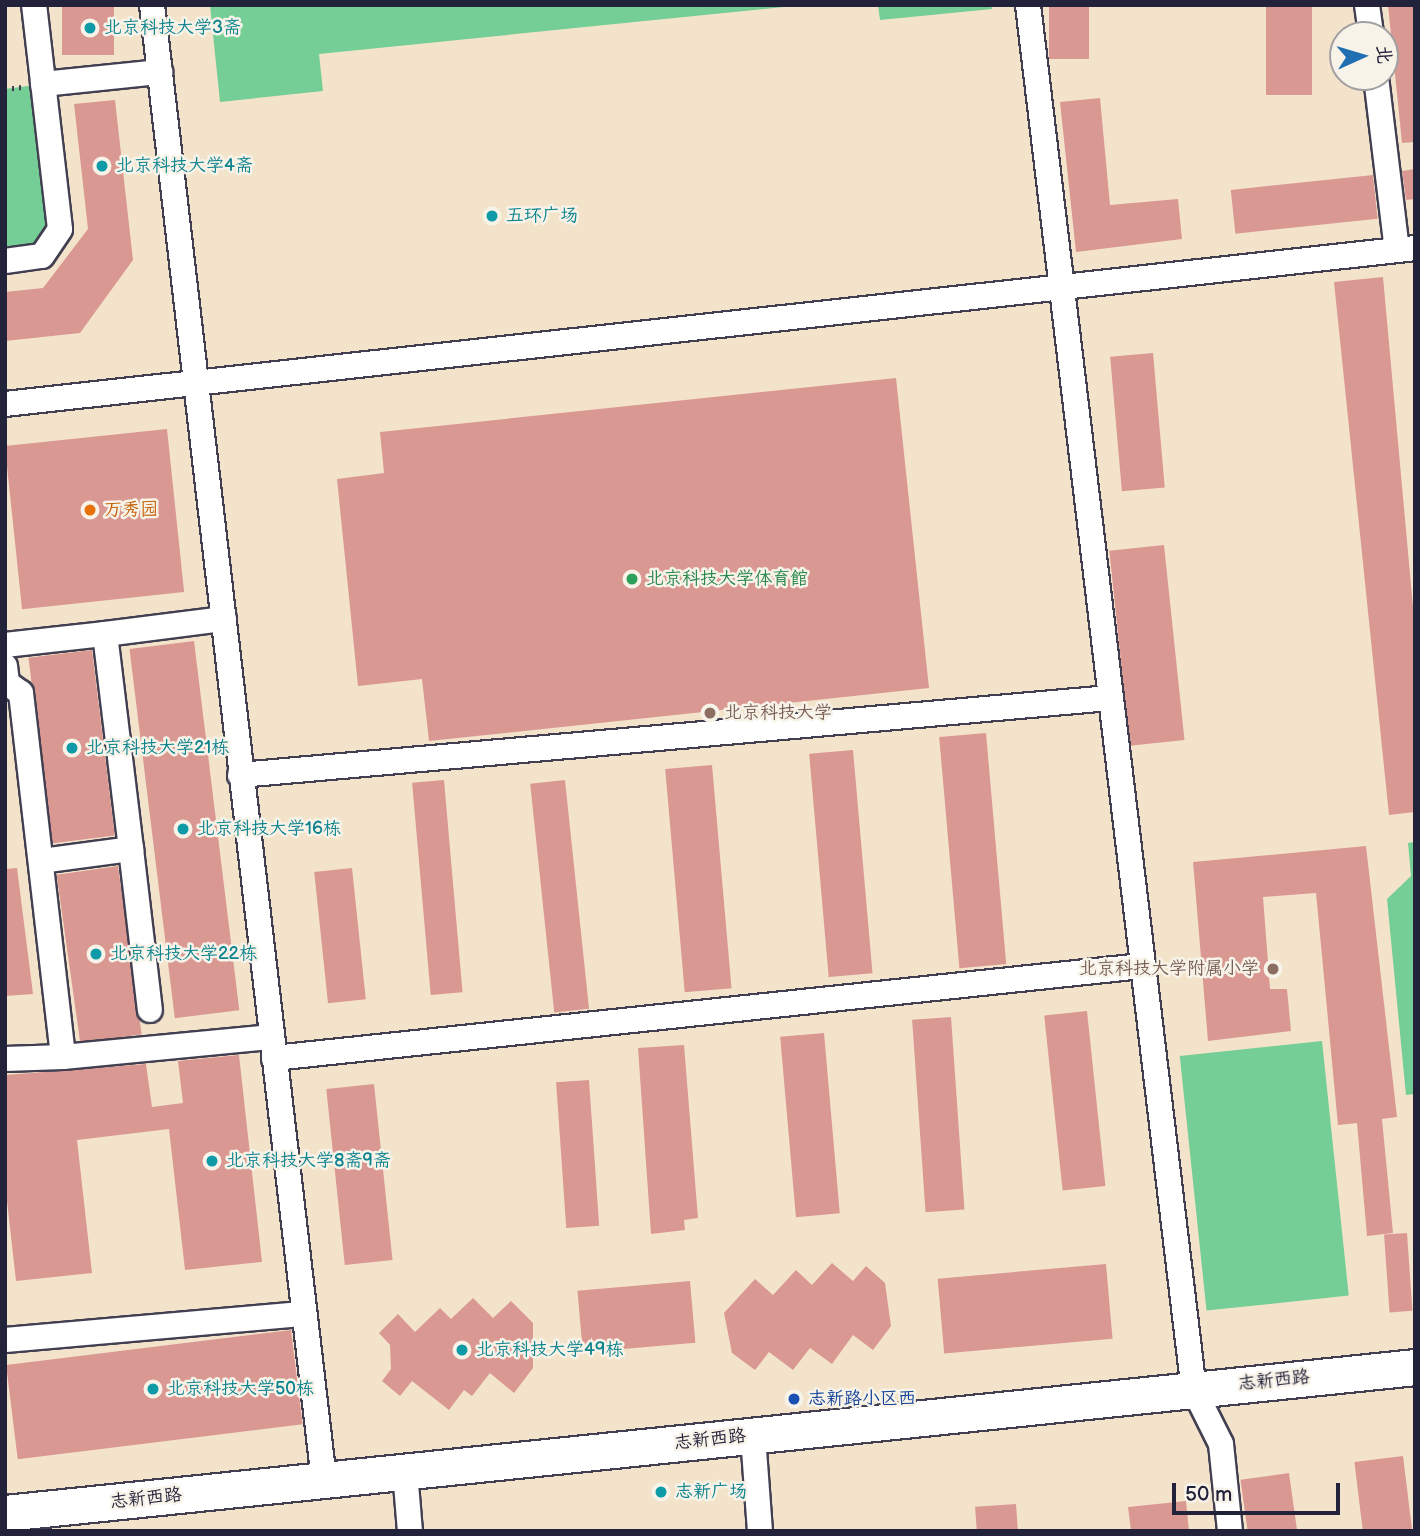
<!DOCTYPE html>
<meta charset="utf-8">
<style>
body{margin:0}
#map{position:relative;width:1420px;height:1536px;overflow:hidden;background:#f4e3cb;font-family:"Balsamiq Sans","LXGW WenKai TC",sans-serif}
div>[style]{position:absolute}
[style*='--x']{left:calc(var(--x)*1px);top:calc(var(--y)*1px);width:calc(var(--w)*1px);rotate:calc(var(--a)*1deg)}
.green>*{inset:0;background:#74ce95;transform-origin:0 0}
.building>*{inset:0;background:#da9892;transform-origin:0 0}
.path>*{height:4.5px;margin-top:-2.25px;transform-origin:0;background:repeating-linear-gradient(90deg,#423f51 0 2px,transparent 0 7px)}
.roads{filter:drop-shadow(2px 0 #423f51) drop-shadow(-2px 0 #423f51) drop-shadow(0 2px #423f51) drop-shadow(0 -2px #423f51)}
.street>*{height:24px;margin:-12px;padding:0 12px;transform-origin:12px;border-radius:12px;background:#fff}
.secondary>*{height:35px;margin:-17.5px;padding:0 17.5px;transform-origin:17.5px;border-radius:17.5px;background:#fff}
.dots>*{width:19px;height:19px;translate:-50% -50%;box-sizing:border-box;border:4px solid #f7f3e8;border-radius:50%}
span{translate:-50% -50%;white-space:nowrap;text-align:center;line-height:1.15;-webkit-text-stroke:5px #f7f3e8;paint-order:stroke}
.culture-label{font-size:18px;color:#0d838f}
.left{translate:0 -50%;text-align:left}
.food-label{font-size:18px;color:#c56008}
.leisure-label{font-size:18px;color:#27864d}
.education-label{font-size:18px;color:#785e54}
.right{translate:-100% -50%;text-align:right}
.street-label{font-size:18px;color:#22223b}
.transit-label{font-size:18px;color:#164399}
.frame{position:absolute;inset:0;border:7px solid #22223b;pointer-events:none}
.north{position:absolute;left:1329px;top:21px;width:70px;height:70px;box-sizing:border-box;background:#f7f3e8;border:2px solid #a29fa3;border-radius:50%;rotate:86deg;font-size:19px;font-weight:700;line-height:28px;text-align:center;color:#22223b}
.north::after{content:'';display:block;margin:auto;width:24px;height:32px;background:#1f6fb2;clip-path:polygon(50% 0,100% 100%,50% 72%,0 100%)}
.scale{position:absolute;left:1172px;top:1483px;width:168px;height:32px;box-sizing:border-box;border:4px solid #22223b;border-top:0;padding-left:9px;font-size:21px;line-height:24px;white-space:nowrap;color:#22223b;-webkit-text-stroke:5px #f7f3e8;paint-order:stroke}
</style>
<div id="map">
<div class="green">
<i style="clip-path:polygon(210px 5px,803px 5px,319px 54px,323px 91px,220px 102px)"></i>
<i style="clip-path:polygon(878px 5px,991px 5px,992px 9px,880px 20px)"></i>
<i style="clip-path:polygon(43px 84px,60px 229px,42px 256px,5px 260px,5px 89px)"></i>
<i style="clip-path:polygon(1415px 842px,1415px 1094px,1406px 1095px,1387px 899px,1411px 876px,1408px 843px)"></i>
<i style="left:1322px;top:1041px;width:256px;height:143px;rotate:84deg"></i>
</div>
<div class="building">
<i style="left:62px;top:5px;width:52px;height:50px"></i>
<i style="left:1049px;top:5px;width:40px;height:54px"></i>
<i style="left:1266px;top:5px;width:46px;height:90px"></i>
<i style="clip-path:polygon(1388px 5px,1415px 5px,1415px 142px,1402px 143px)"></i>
<i style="clip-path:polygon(1100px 98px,1110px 205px,1178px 199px,1182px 239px,1076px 252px,1060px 102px)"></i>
<i style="clip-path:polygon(115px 100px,133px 260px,80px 333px,5px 341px,5px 292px,43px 288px,88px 229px,74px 104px)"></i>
<i style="clip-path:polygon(1415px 169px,1415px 199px,1406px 200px,1402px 171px)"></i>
<i style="left:1373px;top:175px;width:44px;height:143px;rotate:84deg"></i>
<i style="clip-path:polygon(1383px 277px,1415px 629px,1415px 812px,1389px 815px,1334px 282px)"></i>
<i style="left:1153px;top:353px;width:135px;height:43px;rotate:85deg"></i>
<i style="clip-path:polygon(896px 378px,929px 688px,429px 741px,422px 679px,358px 686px,337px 479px,384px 473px,380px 432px)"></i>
<i style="left:167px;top:429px;width:164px;height:163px;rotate:84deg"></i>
<i style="left:1164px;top:545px;width:196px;height:55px;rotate:84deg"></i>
<i style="left:194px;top:641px;width:372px;height:65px;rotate:83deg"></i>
<i style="left:92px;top:650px;width:187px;height:64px;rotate:83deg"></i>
<i style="left:986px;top:733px;width:232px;height:47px;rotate:85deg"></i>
<i style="left:853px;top:750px;width:224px;height:44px;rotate:85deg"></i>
<i style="left:712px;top:765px;width:224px;height:47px;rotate:85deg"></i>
<i style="left:444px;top:780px;width:213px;height:32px;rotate:85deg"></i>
<i style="left:565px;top:780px;width:230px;height:35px;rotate:84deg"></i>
<i style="clip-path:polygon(1366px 846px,1397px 1117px,1382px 1119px,1393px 1233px,1367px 1236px,1357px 1123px,1338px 1125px,1316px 893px,1263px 897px,1270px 989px,1287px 989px,1291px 1031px,1208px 1041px,1193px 862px)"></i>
<i style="left:118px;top:866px;width:170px;height:62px;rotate:82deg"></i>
<i style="clip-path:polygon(17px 868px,33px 994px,5px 996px,5px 869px)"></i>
<i style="left:352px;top:868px;width:132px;height:38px;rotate:84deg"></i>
<i style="left:1087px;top:1011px;width:176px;height:43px;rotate:84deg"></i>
<i style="left:951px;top:1017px;width:193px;height:39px;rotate:86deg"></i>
<i style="left:824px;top:1033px;width:181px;height:44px;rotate:85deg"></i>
<i style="clip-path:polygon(684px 1045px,698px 1218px,684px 1220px,685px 1230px,651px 1234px,638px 1048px)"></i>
<i style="clip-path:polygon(239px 1055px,262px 1262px,185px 1270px,169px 1129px,77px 1140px,92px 1273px,16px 1281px,5px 1183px,5px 1075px,146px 1064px,152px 1107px,183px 1103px,178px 1061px)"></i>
<i style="left:589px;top:1080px;width:146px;height:33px;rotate:86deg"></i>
<i style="left:374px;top:1084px;width:177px;height:48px;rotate:84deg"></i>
<i style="left:1407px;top:1233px;width:78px;height:23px;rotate:86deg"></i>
<i style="clip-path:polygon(832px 1263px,853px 1281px,866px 1266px,885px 1283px,891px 1326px,873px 1350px,853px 1335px,832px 1364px,810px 1348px,793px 1370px,769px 1352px,755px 1370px,732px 1353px,724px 1313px,755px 1279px,773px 1295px,796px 1270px,812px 1285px)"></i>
<i style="left:1106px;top:1264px;width:75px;height:169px;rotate:85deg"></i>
<i style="left:690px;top:1281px;width:62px;height:113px;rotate:85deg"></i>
<i style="clip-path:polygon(473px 1298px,493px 1318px,511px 1301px,533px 1323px,533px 1368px,514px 1393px,490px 1373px,472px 1396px,464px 1390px,449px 1410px,412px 1381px,400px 1396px,382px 1381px,391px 1369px,390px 1345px,379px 1333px,398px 1314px,415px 1332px,440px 1308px,451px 1319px)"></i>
<i style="left:291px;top:1330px;width:95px;height:287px;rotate:83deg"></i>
<i style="left:1403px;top:1456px;width:76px;height:49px;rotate:83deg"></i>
<i style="left:1289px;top:1473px;width:59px;height:49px;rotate:82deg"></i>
<i style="clip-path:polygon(1186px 1501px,1189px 1531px,1131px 1531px,1128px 1507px)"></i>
<i style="left:1016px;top:1504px;width:27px;height:41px;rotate:86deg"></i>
</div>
<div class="path">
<i style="--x:5;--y:89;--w:17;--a:-7"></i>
</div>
<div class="roads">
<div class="street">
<i style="--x:152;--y:5;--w:1486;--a:83.35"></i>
<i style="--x:1028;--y:5;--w:1395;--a:83.17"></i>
<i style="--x:1194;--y:1390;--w:60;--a:63.4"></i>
<i style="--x:1221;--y:1444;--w:87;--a:84.1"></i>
<i style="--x:1367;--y:5;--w:30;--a:82"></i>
<i style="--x:1376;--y:77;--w:174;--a:83.1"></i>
<i style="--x:43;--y:84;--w:118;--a:-5.9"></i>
<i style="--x:5;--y:261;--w:37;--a:-8"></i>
<i style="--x:42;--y:256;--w:32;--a:-56"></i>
<i style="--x:60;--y:229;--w:226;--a:-96.6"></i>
<i style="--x:5;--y:404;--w:1419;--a:-6.31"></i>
<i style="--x:105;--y:634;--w:120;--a:-7.2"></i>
<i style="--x:5;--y:645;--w:101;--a:-6.3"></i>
<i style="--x:105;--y:634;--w:217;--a:83.1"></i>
<i style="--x:5;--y:666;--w:17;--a:83"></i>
<i style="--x:7;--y:683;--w:17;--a:36"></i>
<i style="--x:21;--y:693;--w:366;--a:83.4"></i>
<i style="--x:63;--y:1057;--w:210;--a:-5.5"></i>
<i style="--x:240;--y:775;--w:873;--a:-5.06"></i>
<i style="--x:41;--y:861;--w:91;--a:-7.6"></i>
<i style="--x:131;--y:849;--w:162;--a:83.3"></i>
<i style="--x:274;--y:1058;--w:873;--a:-6.05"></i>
<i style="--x:5;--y:1059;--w:58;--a:-2"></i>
<i style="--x:5;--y:1340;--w:300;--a:-5"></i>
<i style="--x:753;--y:1436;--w:95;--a:85.8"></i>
<i style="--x:405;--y:1472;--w:59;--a:85.2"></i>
</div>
<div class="secondary">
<i style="--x:5;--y:1513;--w:1418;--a:-5.91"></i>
</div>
</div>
<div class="dots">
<i style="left:90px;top:28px;background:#0f9aa8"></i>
<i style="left:102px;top:166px;background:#0f9aa8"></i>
<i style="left:492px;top:216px;background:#0f9aa8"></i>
<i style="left:90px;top:510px;background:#e8710a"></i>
<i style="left:632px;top:579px;background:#2e9e5b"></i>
<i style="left:710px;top:713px;background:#8d6e63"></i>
<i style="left:72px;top:748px;background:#0f9aa8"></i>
<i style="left:183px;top:829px;background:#0f9aa8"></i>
<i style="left:96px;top:954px;background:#0f9aa8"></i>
<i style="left:1273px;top:969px;background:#8d6e63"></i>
<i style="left:212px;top:1161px;background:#0f9aa8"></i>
<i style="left:462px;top:1350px;background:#0f9aa8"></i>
<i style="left:153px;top:1389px;background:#0f9aa8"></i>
<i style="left:794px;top:1399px;background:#1a4fb4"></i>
<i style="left:661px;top:1492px;background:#0f9aa8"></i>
</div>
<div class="culture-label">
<span class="left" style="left:104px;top:28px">北京科技大学3斋</span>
<span class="left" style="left:116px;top:166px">北京科技大学4斋</span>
<span class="left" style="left:506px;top:216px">五环广场</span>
<span class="left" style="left:86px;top:748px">北京科技大学21栋</span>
<span class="left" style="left:197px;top:829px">北京科技大学16栋</span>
<span class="left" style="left:110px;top:954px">北京科技大学22栋</span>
<span class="left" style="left:226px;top:1161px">北京科技大学8斋9斋</span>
<span class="left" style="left:476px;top:1350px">北京科技大学49栋</span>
<span class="left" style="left:167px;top:1389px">北京科技大学50栋</span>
<span class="left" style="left:675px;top:1492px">志新广场</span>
</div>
<div class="food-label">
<span class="left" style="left:104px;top:510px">万秀园</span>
</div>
<div class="leisure-label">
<span class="left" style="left:646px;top:579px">北京科技大学体育館</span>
</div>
<div class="education-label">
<span class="left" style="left:724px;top:713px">北京科技大学</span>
<span class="right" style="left:1259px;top:969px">北京科技大学附属小学</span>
</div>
<div class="street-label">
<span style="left:1274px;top:1381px;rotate:-6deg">志新西路</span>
<span style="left:710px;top:1440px;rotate:-6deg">志新西路</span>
<span style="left:146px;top:1499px;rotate:-6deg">志新西路</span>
</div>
<div class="transit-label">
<span class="left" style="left:808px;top:1399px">志新路小区西</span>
</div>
<div class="frame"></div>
<div class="north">北</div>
<div class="scale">50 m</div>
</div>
